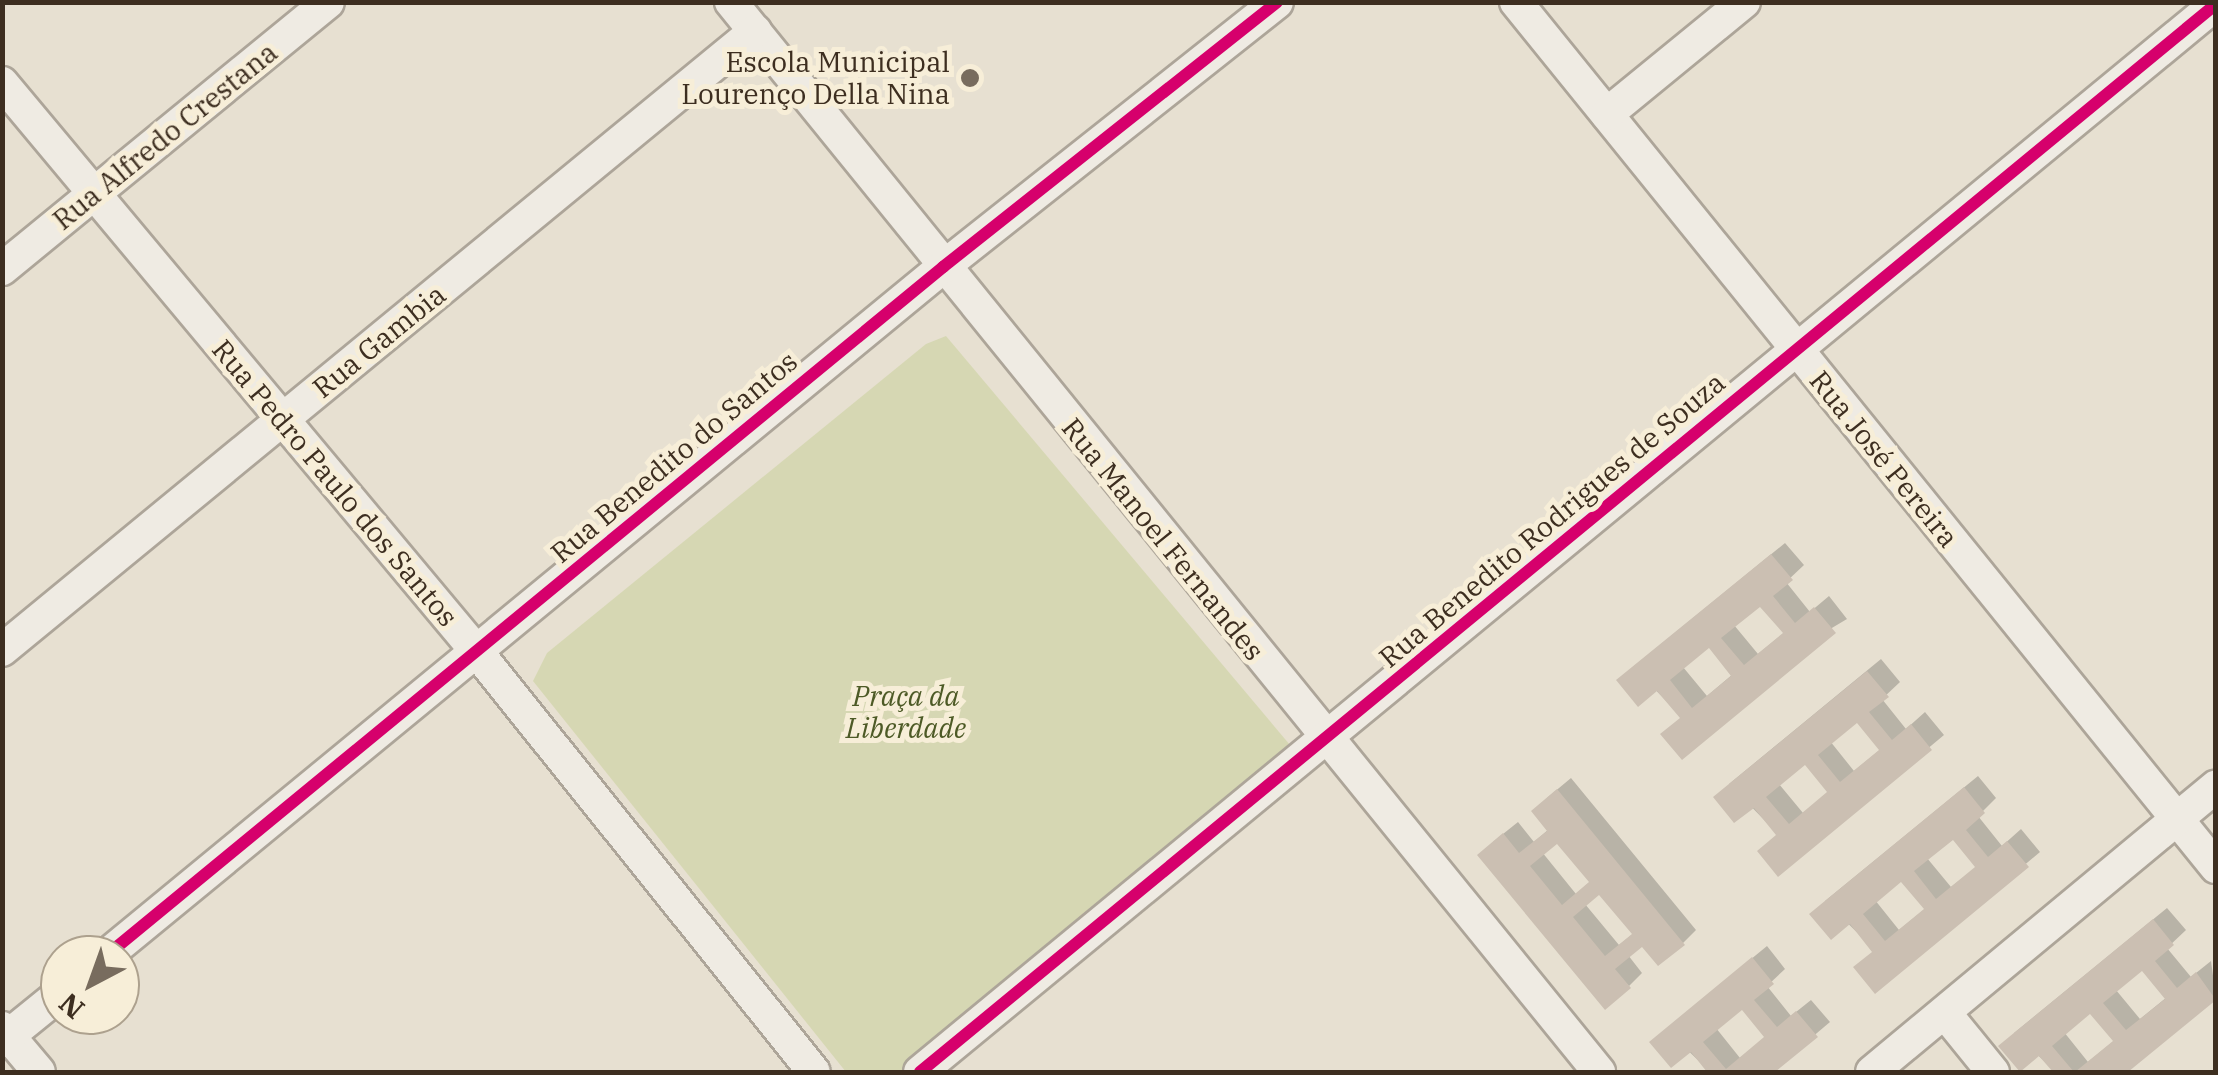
<!DOCTYPE html>
<meta charset="utf-8">
<style>
body{margin:0}
#map{position:relative;width:2218px;height:1075px;overflow:hidden;background:#e7e0d1;font-family:"IBM Plex Serif",serif}
div>[style]{position:absolute}
[style*='--x']{left:calc(var(--x)*1px);top:calc(var(--y)*1px);width:calc(var(--w)*1px);rotate:calc(var(--a)*1deg)}
.green>*{inset:0;background:#d6d7b3}
.shadow>*{inset:0;background:#0003}
.building>*{inset:0;background:#cbbfb2}
.roads{filter:drop-shadow(2px 0 #ada599) drop-shadow(-2px 0 #ada599) drop-shadow(0 2px #ada599) drop-shadow(0 -2px #ada599)}
.minor>*{height:32px;margin:-16px;padding:0 16px;transform-origin:16px;border-radius:16px;background:#efebe3}
.cycleway>*{height:12px;margin:-6px;padding:0 6px;transform-origin:6px;border-radius:6px;background:#d6006c}
.dots>*{width:28px;height:28px;translate:-50% -50%;box-sizing:border-box;border:5px solid #f7eed8;border-radius:50%}
span{translate:-50% -50%;white-space:nowrap;text-align:center;line-height:1.15;-webkit-text-stroke:10px #f7eed8;paint-order:stroke}
.poi-label{font-size:28px;color:#3d2e20}
.right{translate:-100% -50%;text-align:right}
.street-label{font-size:28px;color:#3d2e20}
.park-label{font-size:28px;color:#4d5a26;font-style:italic}
.frame{position:absolute;inset:0;border:5px solid #3d2e20;pointer-events:none}
.north{position:absolute;left:40px;top:935px;width:100px;height:100px;box-sizing:border-box;background:#f7eed8;border:2px solid #ada18e;border-radius:50%;rotate:221deg;font-size:28px;font-weight:700;line-height:40px;text-align:center;color:#3d2e20}
.north::after{content:'';display:block;margin:auto;width:35px;height:45px;background:#786c5e;clip-path:polygon(50% 0,100% 100%,50% 72%,0 100%)}
</style>
<div id="map">
<div class="green">
<i style="clip-path:polygon(946px 336px,1290px 745px,1294px 757px,908px 1072px,846px 1072px,533px 681px,547px 653px,926px 344px)"></i>
</div>
<div class="shadow">
<i style="clip-path:polygon(evenodd,1785px 543px,1804px 565px,1786px 582px,1810px 612px,1829px 596px,1847px 619px,1682px 717px,1633px 667px,1785px 543px,1760px 603px,1785px 632px,1758px 654px,1734px 625px,1760px 603px,1785px 543px,1709px 645px,1733px 674px,1707px 696px,1683px 667px,1709px 645px)"></i>
<i style="clip-path:polygon(evenodd,1881px 659px,1900px 682px,1882px 699px,1906px 729px,1925px 712px,1944px 735px,1779px 873px,1778px 834px,1729px 784px,1881px 659px,1857px 720px,1881px 749px,1854px 771px,1830px 741px,1857px 720px,1881px 659px,1805px 761px,1830px 791px,1803px 813px,1779px 784px,1805px 761px)"></i>
<i style="clip-path:polygon(evenodd,1978px 776px,1996px 798px,1978px 816px,2002px 846px,2021px 829px,2040px 852px,1875px 990px,1875px 950px,1825px 901px,1978px 776px,1953px 836px,1978px 866px,1951px 887px,1927px 858px,1953px 836px,1978px 776px,1902px 879px,1926px 908px,1899px 930px,1875px 900px,1902px 879px)"></i>
<i style="clip-path:polygon(evenodd,1571px 778px,1696px 930px,1683px 943px,1643px 943px,1628px 955px,1642px 973px,1629px 986px,1493px 842px,1518px 822px,1534px 842px,1549px 829px,1547px 798px,1571px 778px,1557px 840px,1591px 881px,1576px 894px,1542px 852px,1557px 840px,1571px 778px,1600px 892px,1634px 933px,1619px 945px,1585px 904px,1600px 892px)"></i>
<i style="clip-path:polygon(evenodd,2167px 908px,2186px 930px,2167px 948px,2191px 977px,2211px 961px,2216px 997px,2124px 1072px,2056px 1072px,2014px 1033px,2167px 908px,2143px 968px,2167px 997px,2140px 1019px,2116px 990px,2143px 968px,2167px 908px,2091px 1010px,2115px 1040px,2088px 1062px,2064px 1032px,2091px 1010px)"></i>
<i style="clip-path:polygon(evenodd,1767px 946px,1785px 969px,1767px 986px,1791px 1016px,1811px 1000px,1830px 1022px,1771px 1072px,1710px 1072px,1666px 1029px,1767px 946px,1742px 1006px,1767px 1036px,1740px 1058px,1716px 1028px,1742px 1006px)"></i>
</div>
<div class="building">
<i style="clip-path:polygon(evenodd,1771px 554px,1793px 580px,1773px 596px,1795px 623px,1814px 607px,1836px 633px,1682px 760px,1660px 734px,1680px 718px,1657px 691px,1638px 707px,1616px 680px,1771px 554px,1760px 607px,1783px 633px,1744px 665px,1721px 638px,1760px 607px,1771px 554px,1709px 648px,1731px 676px,1692px 708px,1670px 680px,1709px 648px)"></i>
<i style="clip-path:polygon(evenodd,1867px 671px,1889px 697px,1869px 712px,1892px 740px,1911px 724px,1932px 750px,1778px 877px,1757px 851px,1776px 835px,1754px 808px,1734px 823px,1713px 797px,1867px 671px,1857px 723px,1879px 750px,1840px 782px,1818px 755px,1857px 723px,1867px 671px,1805px 765px,1827px 792px,1789px 824px,1766px 797px,1805px 765px)"></i>
<i style="clip-path:polygon(evenodd,1964px 787px,1985px 813px,1966px 830px,1988px 857px,2007px 841px,2029px 867px,1875px 994px,1853px 967px,1872px 952px,1850px 924px,1831px 940px,1809px 914px,1964px 787px,1953px 840px,1975px 867px,1936px 899px,1914px 871px,1953px 840px,1964px 787px,1901px 882px,1924px 909px,1885px 941px,1863px 914px,1901px 882px)"></i>
<i style="clip-path:polygon(evenodd,1557px 789px,1685px 945px,1658px 966px,1642px 947px,1615px 969px,1631px 988px,1605px 1010px,1477px 855px,1503px 833px,1519px 853px,1547px 831px,1531px 811px,1557px 789px,1557px 844px,1589px 882px,1562px 905px,1530px 866px,1557px 844px,1557px 789px,1599px 895px,1632px 934px,1605px 956px,1573px 917px,1599px 895px)"></i>
<i style="clip-path:polygon(evenodd,2153px 919px,2174px 945px,2155px 961px,2177px 988px,2196px 972px,2216px 1000px,2128px 1072px,2075px 1072px,2113px 1041px,2090px 1014px,2052px 1046px,2074px 1072px,2053px 1072px,2039px 1056px,2020px 1072px,1998px 1046px,2153px 919px,2142px 971px,2165px 999px,2126px 1030px,2103px 1003px,2142px 971px)"></i>
<i style="clip-path:polygon(evenodd,1752px 957px,1774px 984px,1754px 1000px,1777px 1027px,1796px 1011px,1818px 1037px,1775px 1072px,1707px 1072px,1691px 1052px,1671px 1068px,1649px 1042px,1752px 957px,1742px 1010px,1764px 1037px,1726px 1069px,1703px 1042px,1742px 1010px)"></i>
</div>
<div class="roads">
<div class="minor">
<i style="--x:731;--y:2;--w:1378;--a:50.95"></i>
<i style="--x:1516;--y:2;--w:1113;--a:51.02"></i>
<i style="--x:2;--y:83;--w:741;--a:50.14"></i>
<i style="--x:477;--y:652;--w:538;--a:51.26"></i>
<i style="--x:1607;--y:114;--w:177;--a:-39.3"></i>
<i style="--x:2;--y:269;--w:421;--a:-39.3"></i>
<i style="--x:2;--y:650;--w:975;--a:-39.42"></i>
<i style="--x:107;--y:955;--w:1083;--a:-39.45"></i>
<i style="--x:943;--y:267;--w:426;--a:-38.4"></i>
<i style="--x:1945;--y:1013;--w:76;--a:50.9"></i>
<i style="--x:2;--y:1028;--w:57;--a:49.9"></i>
<i style="--x:2;--y:1041;--w:75;--a:-39"></i>
<i style="--x:920;--y:1072;--w:1679;--a:-39.49"></i>
<i style="--x:1872;--y:1072;--w:447;--a:-39.7"></i>
</div>
</div>
<div class="cycleway">
<i style="--x:107;--y:955;--w:1083;--a:-39.45"></i>
<i style="--x:943;--y:267;--w:426;--a:-38.4"></i>
<i style="--x:920;--y:1072;--w:1679;--a:-39.49"></i>
</div>
<div class="dots">
<i style="left:970px;top:78px;background:#786c5e"></i>
</div>
<div class="poi-label">
<span class="right" style="left:950px;top:78px">Escola Municipal<br>Lourenço Della Nina</span>
</div>
<div class="street-label">
<span style="left:165px;top:136px;rotate:-39deg">Rua Alfredo Crestana</span>
<span style="left:379px;top:341px;rotate:-39deg">Rua Gambia</span>
<span style="left:674px;top:457px;rotate:-40deg">Rua Benedito do Santos</span>
<span style="left:1884px;top:459px;rotate:51deg">Rua José Pereira</span>
<span style="left:335px;top:483px;rotate:50deg">Rua Pedro Paulo dos Santos</span>
<span style="left:1552px;top:520px;rotate:-40deg">Rua Benedito Rodrigues de Souza</span>
<span style="left:1163px;top:539px;rotate:51deg">Rua Manoel Fernandes</span>
</div>
<div class="park-label">
<span style="left:906px;top:712px">Praça da<br>Liberdade</span>
</div>
<div class="frame"></div>
<div class="north">N</div>
</div>
